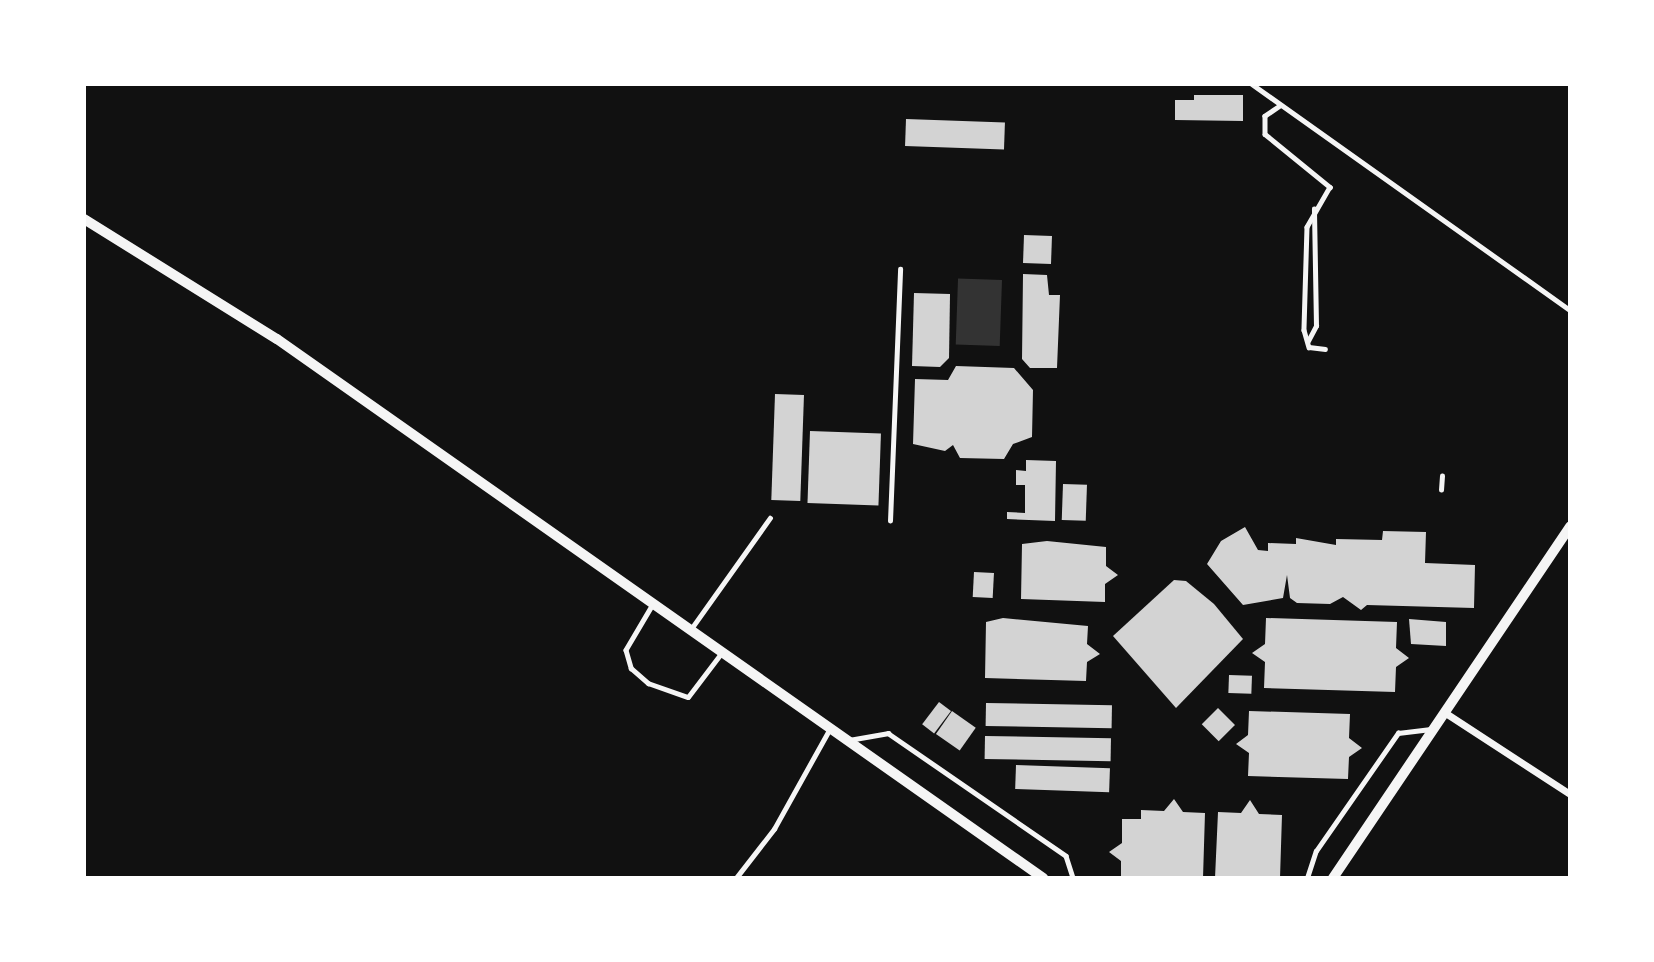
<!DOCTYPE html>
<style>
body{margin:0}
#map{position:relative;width:1654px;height:962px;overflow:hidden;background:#111;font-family:"Titillium Web",sans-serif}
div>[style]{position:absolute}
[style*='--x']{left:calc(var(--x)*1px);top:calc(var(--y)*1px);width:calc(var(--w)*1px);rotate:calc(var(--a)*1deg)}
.water>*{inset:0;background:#333;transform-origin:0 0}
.building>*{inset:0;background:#d3d3d3;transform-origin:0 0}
.service>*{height:4.5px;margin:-2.25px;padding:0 2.25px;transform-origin:2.25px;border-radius:2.25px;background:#f5f5f5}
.minor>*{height:7px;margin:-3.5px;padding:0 3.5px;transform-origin:3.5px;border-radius:3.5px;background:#f5f5f5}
.tertiary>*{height:10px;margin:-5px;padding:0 5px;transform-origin:5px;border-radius:5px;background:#f5f5f5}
span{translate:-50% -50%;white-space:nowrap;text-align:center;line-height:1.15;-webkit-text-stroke:5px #fff;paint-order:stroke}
.frame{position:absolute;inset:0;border:86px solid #fff;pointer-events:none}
</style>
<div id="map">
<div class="water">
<i style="left:1002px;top:280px;width:66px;height:44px;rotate:92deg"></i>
</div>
<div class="building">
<i style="clip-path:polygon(1194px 95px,1243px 95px,1243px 121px,1175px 120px,1175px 100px,1194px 100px)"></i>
<i style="left:906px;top:119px;width:99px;height:27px;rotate:2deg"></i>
<i style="left:1024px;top:235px;width:28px;height:28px;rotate:2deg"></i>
<i style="clip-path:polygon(1023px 274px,1047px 275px,1049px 295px,1060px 295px,1057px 368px,1030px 368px,1022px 359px)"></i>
<i style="clip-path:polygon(914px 293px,950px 294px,949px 358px,940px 367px,912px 366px)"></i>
<i style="clip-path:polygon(956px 366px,1014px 368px,1033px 390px,1032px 437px,1013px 444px,1004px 459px,960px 458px,953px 445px,945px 451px,913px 444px,915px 379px,948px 380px)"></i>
<i style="left:775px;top:394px;width:29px;height:106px;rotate:2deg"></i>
<i style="left:810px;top:431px;width:71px;height:72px;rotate:2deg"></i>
<i style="clip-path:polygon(1026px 460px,1056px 461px,1055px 521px,1007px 519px,1007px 512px,1025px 513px,1025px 485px,1016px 485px,1016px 470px,1026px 471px)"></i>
<i style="left:1063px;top:484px;width:24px;height:36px;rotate:2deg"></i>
<i style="clip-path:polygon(1245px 527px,1258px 550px,1268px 551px,1268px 543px,1296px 544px,1296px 538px,1336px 545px,1336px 539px,1382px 540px,1383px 531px,1426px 532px,1425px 563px,1475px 565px,1474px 608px,1367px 605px,1361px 610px,1343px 597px,1330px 604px,1297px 603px,1290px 598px,1287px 575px,1283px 598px,1243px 605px,1207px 564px,1221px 541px)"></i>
<i style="clip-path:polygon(1047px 541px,1106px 547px,1106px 566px,1118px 575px,1105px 584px,1105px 602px,1021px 599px,1022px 544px)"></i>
<i style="left:974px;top:572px;width:20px;height:25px;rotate:3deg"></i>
<i style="clip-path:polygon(1174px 580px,1186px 581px,1214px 604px,1243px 639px,1176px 708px,1113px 636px)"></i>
<i style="clip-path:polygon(1003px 618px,1088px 626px,1087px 644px,1100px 654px,1087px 662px,1086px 681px,985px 678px,986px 622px)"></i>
<i style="clip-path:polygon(1266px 618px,1397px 622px,1396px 648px,1409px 658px,1396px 667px,1395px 692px,1264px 688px,1265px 662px,1252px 653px,1265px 644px)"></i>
<i style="clip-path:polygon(1409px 619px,1446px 622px,1446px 646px,1411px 644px)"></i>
<i style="left:1229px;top:675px;width:23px;height:18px;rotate:2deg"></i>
<i style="left:939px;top:702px;width:15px;height:28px;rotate:37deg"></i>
<i style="left:986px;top:703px;width:126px;height:23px;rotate:1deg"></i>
<i style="left:1218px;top:708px;width:24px;height:23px;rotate:45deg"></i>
<i style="left:952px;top:711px;width:29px;height:28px;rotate:35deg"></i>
<i style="clip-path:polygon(1249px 711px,1350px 714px,1349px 738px,1362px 748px,1349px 757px,1348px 779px,1248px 776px,1249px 753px,1236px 744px,1248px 735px)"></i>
<i style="left:985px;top:736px;width:126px;height:23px;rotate:1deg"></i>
<i style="left:1016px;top:765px;width:94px;height:24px;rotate:2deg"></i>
<i style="clip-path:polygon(1174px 799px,1183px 812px,1205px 813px,1203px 878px,1121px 878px,1121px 861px,1109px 852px,1122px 843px,1122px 819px,1141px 819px,1141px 810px,1164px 811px)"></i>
<i style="clip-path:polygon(1250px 800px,1259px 814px,1282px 815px,1280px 878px,1215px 878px,1218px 812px,1241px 813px)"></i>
</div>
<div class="service">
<i style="--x:1252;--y:84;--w:390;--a:35.4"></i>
<i style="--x:1280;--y:106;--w:18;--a:146"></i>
<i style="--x:1265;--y:116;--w:18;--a:90"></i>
<i style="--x:1265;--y:134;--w:84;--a:39.2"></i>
<i style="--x:1330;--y:187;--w:46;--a:119.9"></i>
<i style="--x:1307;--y:227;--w:103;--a:91.7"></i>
<i style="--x:1304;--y:330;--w:18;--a:74"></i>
<i style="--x:1309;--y:347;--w:16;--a:7"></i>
<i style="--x:1308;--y:341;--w:17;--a:-62"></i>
<i style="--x:1316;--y:326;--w:117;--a:-91"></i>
<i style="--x:1441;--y:490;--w:14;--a:-86"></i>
<i style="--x:890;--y:521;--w:252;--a:-87.7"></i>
<i style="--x:652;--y:606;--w:51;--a:120.6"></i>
<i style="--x:626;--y:650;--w:19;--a:74"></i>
<i style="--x:631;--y:668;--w:23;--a:41"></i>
<i style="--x:648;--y:683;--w:42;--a:19.3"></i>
<i style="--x:688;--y:697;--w:53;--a:-52.7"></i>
<i style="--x:691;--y:629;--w:136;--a:-54.6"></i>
<i style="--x:849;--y:740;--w:40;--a:-10"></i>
<i style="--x:888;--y:733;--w:216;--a:34.6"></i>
<i style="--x:1066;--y:856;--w:23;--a:72"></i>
<i style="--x:736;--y:878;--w:62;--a:-52.2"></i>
<i style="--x:774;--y:829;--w:113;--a:-60.9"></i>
<i style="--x:1307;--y:878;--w:28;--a:-72"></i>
<i style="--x:1316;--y:851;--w:144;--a:-55.2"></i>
<i style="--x:1398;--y:733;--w:35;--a:-7"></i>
</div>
<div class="minor">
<i style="--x:1444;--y:712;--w:150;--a:33.1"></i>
</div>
<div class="tertiary">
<i style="--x:84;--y:219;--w:227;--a:31.9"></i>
<i style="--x:277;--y:339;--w:937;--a:35.13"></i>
<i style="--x:1333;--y:878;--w:424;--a:-56"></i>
</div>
<div class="frame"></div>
</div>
